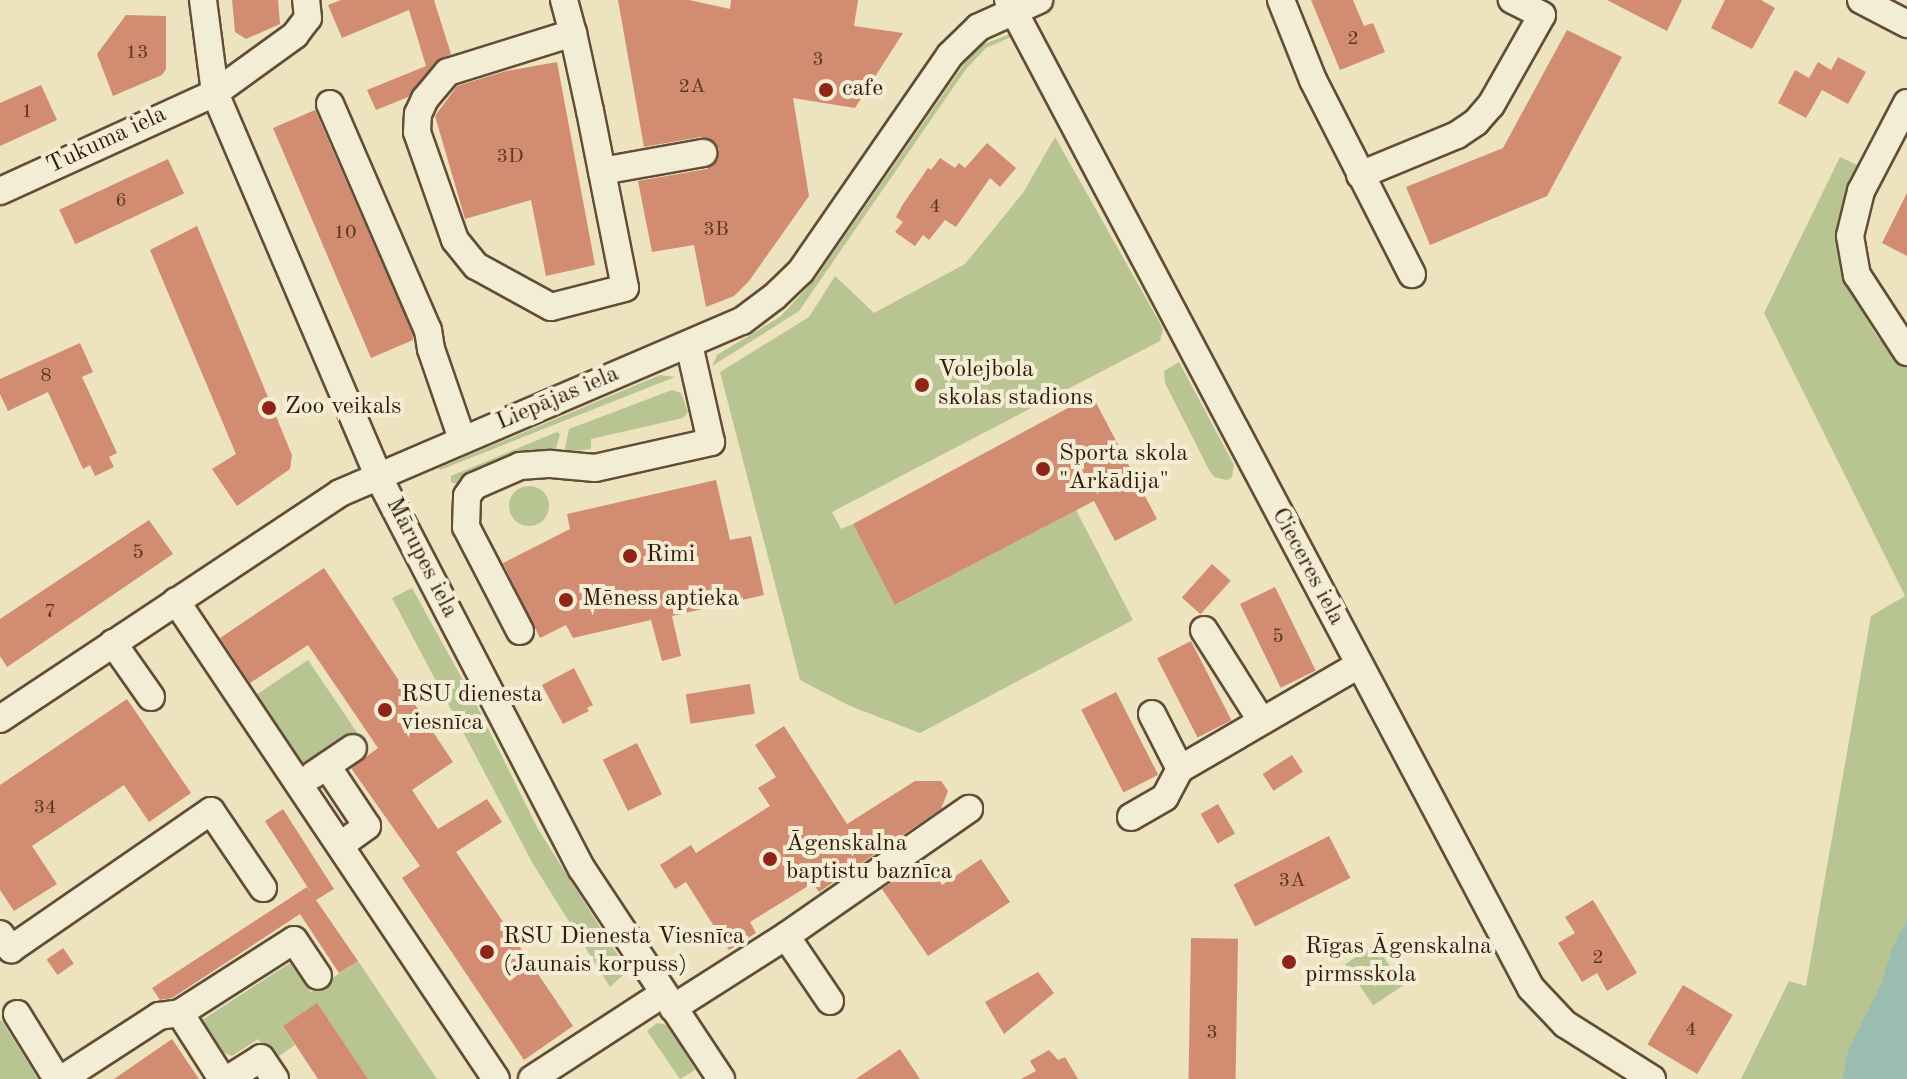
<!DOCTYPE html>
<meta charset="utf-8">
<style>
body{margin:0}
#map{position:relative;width:1907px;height:1079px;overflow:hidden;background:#ede3bf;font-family:"Old Standard TT",serif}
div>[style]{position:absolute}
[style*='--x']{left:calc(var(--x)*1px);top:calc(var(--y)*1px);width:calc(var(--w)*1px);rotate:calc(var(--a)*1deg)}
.green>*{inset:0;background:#b8c492;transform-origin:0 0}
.round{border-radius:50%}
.water>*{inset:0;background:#99beaf}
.building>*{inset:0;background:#d28c71;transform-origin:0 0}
.roads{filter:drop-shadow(2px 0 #624d36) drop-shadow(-2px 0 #624d36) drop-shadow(0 2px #624d36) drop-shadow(0 -2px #624d36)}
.minor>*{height:26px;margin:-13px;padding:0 13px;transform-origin:13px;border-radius:13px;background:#f3edd5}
.dots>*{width:22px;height:22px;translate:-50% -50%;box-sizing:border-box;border:4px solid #f3edd5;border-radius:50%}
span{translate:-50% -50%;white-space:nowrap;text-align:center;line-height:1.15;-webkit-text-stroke:8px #f3edd5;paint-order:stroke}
.number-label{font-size:20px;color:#5b3723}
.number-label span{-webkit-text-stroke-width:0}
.poi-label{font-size:24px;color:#331b09}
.left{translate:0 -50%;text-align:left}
.street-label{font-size:24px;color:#331b09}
</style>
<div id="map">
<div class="green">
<i style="clip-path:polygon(1010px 34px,1013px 36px,986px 48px,966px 69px,799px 311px,712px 366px,717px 355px,780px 317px,816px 278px,967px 60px,982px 45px)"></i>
<i style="clip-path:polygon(1055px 137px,1160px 323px,1163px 329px,1160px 341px,832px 512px,841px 529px,853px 524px,896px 605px,1076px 510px,1133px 620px,920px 733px,850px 706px,800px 680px,720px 372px,809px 317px,835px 276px,874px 313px,965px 264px,1023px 193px)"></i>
<i style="clip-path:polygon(1840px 157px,1857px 165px,1842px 224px,1844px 281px,1878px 338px,1907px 366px,1907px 1079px,1741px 1079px,1789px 981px,1806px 986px,1871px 616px,1905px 596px,1764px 313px)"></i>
<i style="clip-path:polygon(1179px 362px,1234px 465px,1232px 477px,1227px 480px,1214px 477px,1209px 470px,1165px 383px,1164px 371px)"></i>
<i style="clip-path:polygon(660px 375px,675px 377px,440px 470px,439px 468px)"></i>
<i style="clip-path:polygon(672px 390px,681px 393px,688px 412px,683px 418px,591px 439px,591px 449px,564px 452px,569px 429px)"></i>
<i style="clip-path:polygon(557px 432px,560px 434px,555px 452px,467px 487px,451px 482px,451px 476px)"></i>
<i class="round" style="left:509px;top:486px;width:40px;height:40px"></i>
<i style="clip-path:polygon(412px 588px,475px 702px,538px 829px,624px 965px,623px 975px,610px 987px,533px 864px,392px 598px)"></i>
<i style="left:308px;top:660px;width:89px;height:63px;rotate:56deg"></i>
<i style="left:1375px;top:944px;width:50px;height:36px;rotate:56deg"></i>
<i style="clip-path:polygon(358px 961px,437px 1079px,368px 1079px,317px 1004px,283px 1026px,295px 1045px,273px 1060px,258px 1039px,232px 1056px,220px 1051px,202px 1020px,290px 963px,311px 992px)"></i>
<i style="clip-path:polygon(0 1020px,2px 1021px,38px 1079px,0 1079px)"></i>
<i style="clip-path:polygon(657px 1023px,668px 1025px,695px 1070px,680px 1079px,647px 1031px)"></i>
</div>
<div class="water">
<i style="clip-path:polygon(1907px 920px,1907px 1079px,1843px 1079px,1848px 1051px,1880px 987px,1893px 946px)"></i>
</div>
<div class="building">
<i style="clip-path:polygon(232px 0,278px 0,280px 24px,246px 39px,235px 32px)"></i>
<i style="clip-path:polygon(341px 0,434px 0,451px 54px,436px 62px,408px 97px,376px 110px,367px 90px,426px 66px,409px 10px,342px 38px,328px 5px)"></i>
<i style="clip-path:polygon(618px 0,689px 0,730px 9px,731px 0,858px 0,854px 26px,903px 33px,855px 108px,793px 98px,809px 196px,749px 281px,734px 296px,706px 307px,694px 245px,652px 252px,638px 181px,707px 169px,718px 159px,719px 149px,715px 142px,701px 137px,644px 147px)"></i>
<i style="clip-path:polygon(1311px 0,1353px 0,1364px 26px,1373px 23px,1385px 52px,1340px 70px)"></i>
<i style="clip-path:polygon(1607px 0,1682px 0,1667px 31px)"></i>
<i style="clip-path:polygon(1725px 0,1761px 0,1775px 8px,1752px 49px,1711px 28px)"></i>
<i style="clip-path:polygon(126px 15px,166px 16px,166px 69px,162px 75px,113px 96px,97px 54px)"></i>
<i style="clip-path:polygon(1567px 30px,1622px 57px,1547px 196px,1430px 245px,1406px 187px,1503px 148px)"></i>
<i style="clip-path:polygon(1838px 57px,1866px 72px,1848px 104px,1822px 90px,1806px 118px,1778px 103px,1795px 70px,1809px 78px,1818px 62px,1831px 70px)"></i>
<i style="clip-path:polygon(557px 62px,595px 265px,546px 276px,531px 200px,465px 219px,435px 116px,457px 86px,506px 71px)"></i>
<i style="clip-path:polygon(41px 85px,57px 120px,0 146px,0 103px)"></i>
<i style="clip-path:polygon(315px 110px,413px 334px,413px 340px,371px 358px,273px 128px)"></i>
<i style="clip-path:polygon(987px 143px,1016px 168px,1000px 187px,990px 178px,956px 227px,945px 220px,929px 240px,923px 235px,915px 246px,895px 232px,903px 222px,896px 217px,903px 204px,928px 168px,931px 170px,940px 158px,955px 168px,959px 163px,965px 168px)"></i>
<i style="left:168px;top:159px;width:38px;height:120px;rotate:65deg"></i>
<i style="clip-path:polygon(1907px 193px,1907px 256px,1882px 243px)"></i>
<i style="clip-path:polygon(197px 226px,292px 455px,290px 469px,237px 506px,212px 469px,236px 454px,150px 250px)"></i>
<i style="clip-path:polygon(80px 343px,93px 372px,82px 377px,117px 453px,109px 457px,114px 467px,95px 476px,90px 465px,83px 469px,48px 392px,8px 411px,0 394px,0 379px)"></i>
<i style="clip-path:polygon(1092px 395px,1157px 519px,1115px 541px,1094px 501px,895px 605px,853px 524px)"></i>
<i style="clip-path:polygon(716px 480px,730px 540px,751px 536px,764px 595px,672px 616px,681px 656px,662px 661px,651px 620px,573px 638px,566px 625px,540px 638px,503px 563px,570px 529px,567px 514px)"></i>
<i style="clip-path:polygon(149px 520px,173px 554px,7px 667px,0 656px,0 619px)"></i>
<i style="left:1212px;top:564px;width:25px;height:45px;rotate:42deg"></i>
<i style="clip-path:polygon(324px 568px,453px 762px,412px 790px,438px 829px,487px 799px,502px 822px,456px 852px,573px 1026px,524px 1060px,402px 878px,420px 866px,351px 768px,378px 748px,308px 645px,250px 683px,220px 638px)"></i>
<i style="left:1275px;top:587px;width:93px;height:39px;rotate:64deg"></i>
<i style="left:1191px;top:641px;width:89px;height:38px;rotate:63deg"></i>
<i style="clip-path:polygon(574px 668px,593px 705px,587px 708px,589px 711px,563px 724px,542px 685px)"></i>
<i style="left:750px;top:684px;width:30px;height:65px;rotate:81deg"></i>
<i style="left:1116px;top:692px;width:93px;height:39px;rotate:63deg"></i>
<i style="clip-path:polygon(127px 699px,191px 793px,149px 822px,124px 785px,32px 846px,57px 884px,14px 911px,0 890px,0 785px)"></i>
<i style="clip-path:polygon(784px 726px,847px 824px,915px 781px,941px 781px,948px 791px,941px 809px,819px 892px,813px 883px,750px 922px,756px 933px,729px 950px,686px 882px,675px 889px,660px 865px,691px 845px,696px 853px,770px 806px,758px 788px,776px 777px,755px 745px)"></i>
<i style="left:637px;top:743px;width:57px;height:38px;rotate:64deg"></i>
<i style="left:1292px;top:755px;width:20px;height:35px;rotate:57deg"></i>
<i style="left:1218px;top:804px;width:34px;height:20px;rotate:60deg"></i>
<i style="clip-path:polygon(283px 809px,334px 889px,316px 900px,358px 961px,339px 973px,300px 914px,172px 998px,160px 1000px,152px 988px,307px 887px,312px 894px,265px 821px)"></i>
<i style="left:1329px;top:836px;width:47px;height:107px;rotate:63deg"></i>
<i style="clip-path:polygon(925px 859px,942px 885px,981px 859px,1010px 902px,928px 956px,882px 889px)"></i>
<i style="clip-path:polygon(1593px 900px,1637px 973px,1607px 991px,1597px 973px,1582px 982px,1558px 943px,1575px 933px,1565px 917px)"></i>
<i style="left:1191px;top:938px;width:47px;height:141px;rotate:1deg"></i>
<i style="left:63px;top:948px;width:19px;height:20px;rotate:55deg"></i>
<i style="clip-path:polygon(1038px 972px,1054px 993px,1004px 1034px,985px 1002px)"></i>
<i style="left:1683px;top:985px;width:58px;height:69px;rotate:31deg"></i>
<i style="clip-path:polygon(317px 1003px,368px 1079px,318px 1079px,283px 1026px)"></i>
<i style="clip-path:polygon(172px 1039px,199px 1079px,114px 1079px)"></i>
<i style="clip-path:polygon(900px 1049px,920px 1079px,856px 1079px)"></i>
<i style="clip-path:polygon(1049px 1050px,1058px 1060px,1065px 1057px,1078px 1079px,1021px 1079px,1036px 1071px,1030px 1061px)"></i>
</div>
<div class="roads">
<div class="minor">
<i style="--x:203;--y:0;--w:94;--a:82.6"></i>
<i style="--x:215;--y:93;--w:416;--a:66.9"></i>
<i style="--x:378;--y:476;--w:443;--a:62.6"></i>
<i style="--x:582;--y:869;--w:252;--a:56.5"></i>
<i style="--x:564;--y:0;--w:34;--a:75"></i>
<i style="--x:573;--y:33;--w:80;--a:77.7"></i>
<i style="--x:590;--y:111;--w:180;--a:78.8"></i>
<i style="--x:625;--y:288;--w:76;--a:165.6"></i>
<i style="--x:551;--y:307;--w:85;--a:-151.3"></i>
<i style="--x:476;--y:266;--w:33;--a:-129"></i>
<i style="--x:455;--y:240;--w:114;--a:-109.4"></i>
<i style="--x:417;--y:132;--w:18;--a:-87"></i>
<i style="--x:418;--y:114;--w:17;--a:-65"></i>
<i style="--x:425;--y:99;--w:35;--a:-50"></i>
<i style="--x:448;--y:72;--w:131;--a:-17.3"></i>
<i style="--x:1008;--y:0;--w:1118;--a:62.11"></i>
<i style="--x:1531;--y:988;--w:50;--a:46.6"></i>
<i style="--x:1565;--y:1024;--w:103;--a:32.3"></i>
<i style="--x:1281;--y:0;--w:86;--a:68.2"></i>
<i style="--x:1313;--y:80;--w:218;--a:63"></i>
<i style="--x:1861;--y:0;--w:52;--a:27.6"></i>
<i style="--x:1907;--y:103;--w:99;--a:117.6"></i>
<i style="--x:1861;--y:191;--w:46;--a:103.7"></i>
<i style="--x:1850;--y:236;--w:40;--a:80"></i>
<i style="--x:1857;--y:275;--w:92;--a:57"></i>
<i style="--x:330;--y:104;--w:246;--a:66.6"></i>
<i style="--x:428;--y:330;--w:19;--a:81"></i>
<i style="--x:431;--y:349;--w:95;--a:71"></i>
<i style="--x:602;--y:171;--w:103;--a:-10.1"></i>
<i style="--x:1360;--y:175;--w:105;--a:-22.4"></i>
<i style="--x:1457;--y:135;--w:23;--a:-34"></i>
<i style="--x:1476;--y:122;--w:23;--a:-49"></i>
<i style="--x:1491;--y:105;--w:103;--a:-60.5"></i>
<i style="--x:1542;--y:15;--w:34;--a:-153"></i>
<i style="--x:0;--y:191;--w:236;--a:-24.5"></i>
<i style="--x:215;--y:93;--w:99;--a:-35.9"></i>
<i style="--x:295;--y:35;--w:21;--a:-53"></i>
<i style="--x:308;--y:18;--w:18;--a:-96"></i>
<i style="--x:176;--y:601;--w:575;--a:56.2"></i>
<i style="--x:1204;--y:630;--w:107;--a:57.7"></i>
<i style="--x:520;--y:631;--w:117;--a:-117.4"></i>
<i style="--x:466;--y:527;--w:31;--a:-88"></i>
<i style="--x:467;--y:496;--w:12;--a:-55"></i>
<i style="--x:474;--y:486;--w:50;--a:-23.5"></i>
<i style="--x:520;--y:466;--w:31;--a:-4"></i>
<i style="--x:551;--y:464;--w:44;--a:5.2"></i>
<i style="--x:595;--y:468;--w:119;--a:-12.6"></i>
<i style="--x:711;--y:442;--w:100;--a:-102.7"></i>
<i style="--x:113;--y:643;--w:66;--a:54.9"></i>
<i style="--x:1152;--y:714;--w:62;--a:63"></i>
<i style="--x:0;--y:719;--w:408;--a:-33.6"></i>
<i style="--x:340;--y:493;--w:437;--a:-23.2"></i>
<i style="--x:742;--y:321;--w:40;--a:-37"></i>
<i style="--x:774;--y:297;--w:37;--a:-44"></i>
<i style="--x:801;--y:271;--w:262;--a:-55.4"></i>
<i style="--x:950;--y:55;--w:40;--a:-44"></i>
<i style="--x:979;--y:27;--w:66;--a:-24.2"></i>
<i style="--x:327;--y:766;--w:72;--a:56.3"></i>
<i style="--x:367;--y:826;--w:32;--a:144"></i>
<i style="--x:313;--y:775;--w:48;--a:-34"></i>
<i style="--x:1131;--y:817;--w:39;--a:-30"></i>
<i style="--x:1165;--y:797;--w:32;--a:-62"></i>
<i style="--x:1180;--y:769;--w:207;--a:-30.2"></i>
<i style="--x:0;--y:934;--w:19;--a:54"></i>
<i style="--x:11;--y:949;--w:243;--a:-34.6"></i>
<i style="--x:211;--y:811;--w:93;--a:56"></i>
<i style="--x:830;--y:1001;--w:78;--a:-124.1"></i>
<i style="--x:786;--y:936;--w:223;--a:-34.8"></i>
<i style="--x:673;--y:1008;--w:134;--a:-32.5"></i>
<i style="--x:17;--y:1014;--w:76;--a:58.4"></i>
<i style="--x:62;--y:1079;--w:116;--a:-33"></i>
<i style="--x:159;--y:1016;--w:21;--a:-8"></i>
<i style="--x:222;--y:1079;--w:78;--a:-122.5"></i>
<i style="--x:180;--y:1013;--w:135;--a:-32.6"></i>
<i style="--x:294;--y:940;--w:43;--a:56.3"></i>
<i style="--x:228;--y:1079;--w:39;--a:-32"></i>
<i style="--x:261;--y:1058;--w:25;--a:56"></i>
<i style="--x:532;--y:1079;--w:156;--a:-33"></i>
</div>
</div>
<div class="dots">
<i style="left:826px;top:90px;background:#8f2418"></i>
<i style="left:922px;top:385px;background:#8f2418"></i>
<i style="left:269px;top:408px;background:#8f2418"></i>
<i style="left:1043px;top:469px;background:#8f2418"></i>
<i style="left:630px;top:556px;background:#8f2418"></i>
<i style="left:566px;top:600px;background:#8f2418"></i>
<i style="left:385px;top:710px;background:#8f2418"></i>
<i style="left:770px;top:859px;background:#8f2418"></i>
<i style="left:487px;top:952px;background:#8f2418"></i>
<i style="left:1289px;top:962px;background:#8f2418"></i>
</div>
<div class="number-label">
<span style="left:1353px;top:39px">2</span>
<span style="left:137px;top:53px">13</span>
<span style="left:818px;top:60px">3</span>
<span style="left:692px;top:87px">2A</span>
<span style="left:27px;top:112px">1</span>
<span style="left:510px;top:157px">3D</span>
<span style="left:121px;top:201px">6</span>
<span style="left:935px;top:207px">4</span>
<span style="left:716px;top:230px">3B</span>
<span style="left:345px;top:233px">10</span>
<span style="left:46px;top:376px">8</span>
<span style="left:138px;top:553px">5</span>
<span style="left:50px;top:612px">7</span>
<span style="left:1278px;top:637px">5</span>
<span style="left:45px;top:808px">34</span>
<span style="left:1292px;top:881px">3A</span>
<span style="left:1598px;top:958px">2</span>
<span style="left:1691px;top:1030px">4</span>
<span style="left:1212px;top:1033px">3</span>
</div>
<div class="poi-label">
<span class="left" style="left:842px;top:90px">cafe</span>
<span class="left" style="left:938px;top:385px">Volejbola<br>skolas stadions</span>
<span class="left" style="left:285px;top:408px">Zoo veikals</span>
<span class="left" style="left:1059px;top:469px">Sporta skola<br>"Arkādija"</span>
<span class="left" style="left:646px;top:556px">Rimi</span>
<span class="left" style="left:582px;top:600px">Mēness aptieka</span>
<span class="left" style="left:401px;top:710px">RSU dienesta<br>viesnīca</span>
<span class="left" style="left:786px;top:859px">Āgenskalna<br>baptistu baznīca</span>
<span class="left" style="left:503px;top:952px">RSU Dienesta Viesnīca<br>(Jaunais korpuss)</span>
<span class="left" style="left:1305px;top:962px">Rīgas Āgenskalna<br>pirmsskola</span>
</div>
<div class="street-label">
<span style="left:107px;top:141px;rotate:-25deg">Tukuma iela</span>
<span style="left:558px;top:399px;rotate:-23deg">Liepājas iela</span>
<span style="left:421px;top:558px;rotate:63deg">Mārupes iela</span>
<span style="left:1307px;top:567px;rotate:62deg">Cieceres iela</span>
</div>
</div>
